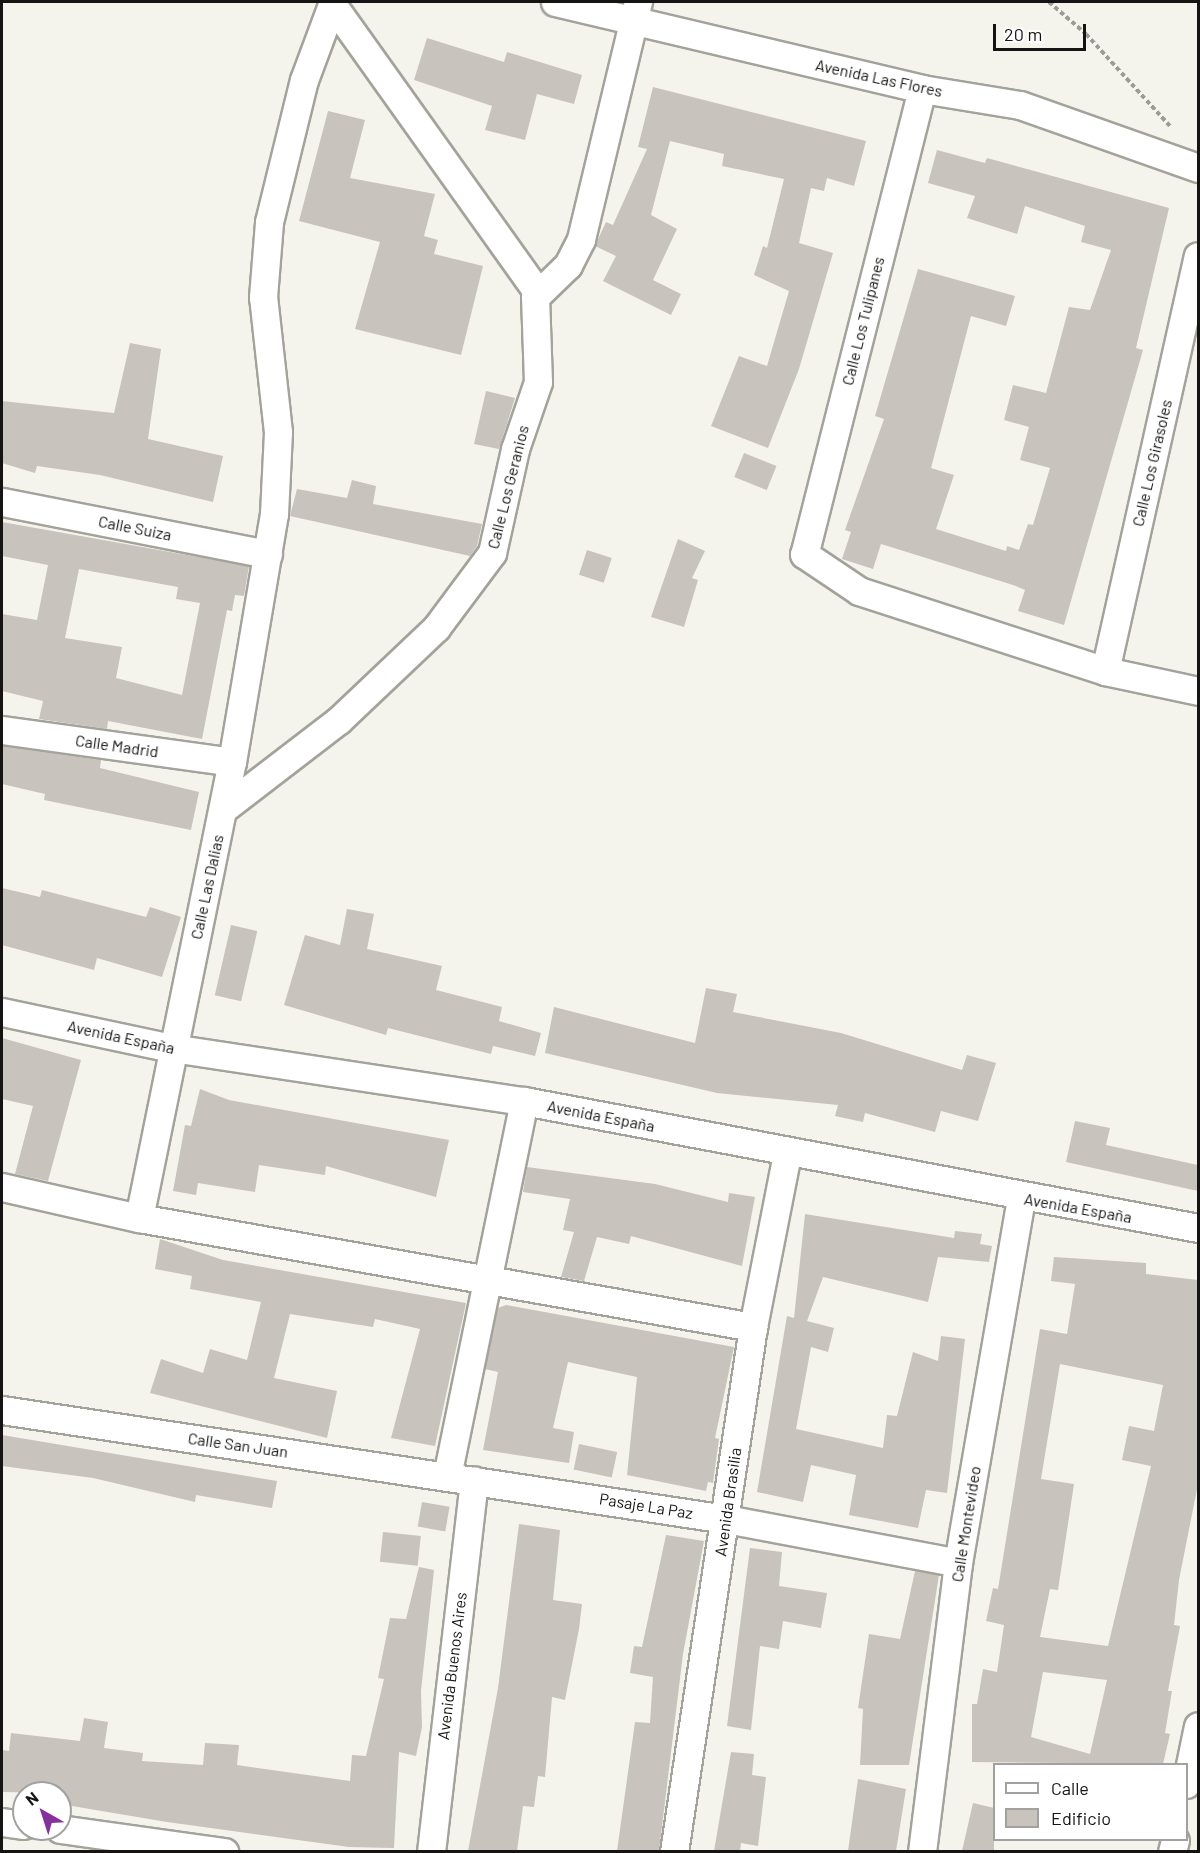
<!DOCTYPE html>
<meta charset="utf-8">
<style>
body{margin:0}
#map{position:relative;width:1200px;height:1853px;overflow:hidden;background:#f5f4ec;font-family:Barlow,sans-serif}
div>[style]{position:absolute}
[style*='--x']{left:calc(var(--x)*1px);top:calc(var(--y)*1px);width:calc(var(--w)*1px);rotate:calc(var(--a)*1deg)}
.building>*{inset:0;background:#c8c3bc;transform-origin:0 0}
.path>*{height:4px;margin-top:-2px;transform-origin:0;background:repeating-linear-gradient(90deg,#9c9b96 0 4.5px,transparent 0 7.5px)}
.roads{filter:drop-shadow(2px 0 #a3a39b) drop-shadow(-2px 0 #a3a39b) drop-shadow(0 2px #a3a39b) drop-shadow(0 -2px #a3a39b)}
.street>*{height:27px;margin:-13.5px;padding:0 13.5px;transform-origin:13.5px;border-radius:13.5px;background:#fff}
span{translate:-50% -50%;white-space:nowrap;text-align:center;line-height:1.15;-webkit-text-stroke:4.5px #fff;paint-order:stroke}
.street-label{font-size:16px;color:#151412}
.frame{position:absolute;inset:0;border:3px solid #151412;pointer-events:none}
.legend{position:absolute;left:993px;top:1763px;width:195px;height:78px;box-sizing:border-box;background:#fff;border:2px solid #a1a1a0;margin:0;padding:8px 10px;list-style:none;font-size:18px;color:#151412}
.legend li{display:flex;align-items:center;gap:12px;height:30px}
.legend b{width:30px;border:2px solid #a1a1a0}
.north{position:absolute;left:12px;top:1781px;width:60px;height:60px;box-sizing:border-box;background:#fff;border:2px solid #a1a1a0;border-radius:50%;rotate:321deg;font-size:16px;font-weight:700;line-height:24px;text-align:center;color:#151412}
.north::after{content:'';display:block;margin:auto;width:21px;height:27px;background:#86309e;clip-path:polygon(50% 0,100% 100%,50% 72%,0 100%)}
.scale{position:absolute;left:993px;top:24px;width:93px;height:27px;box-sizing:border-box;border:3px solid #151412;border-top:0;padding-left:8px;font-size:18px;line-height:21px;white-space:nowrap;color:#151412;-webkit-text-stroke:4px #fff;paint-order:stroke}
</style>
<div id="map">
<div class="building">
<i style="clip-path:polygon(427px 38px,504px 62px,507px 52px,582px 75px,574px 104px,537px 94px,525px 140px,485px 130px,492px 106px,414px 80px)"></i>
<i style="clip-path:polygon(653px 87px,866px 141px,854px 186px,827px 178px,824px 191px,811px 188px,799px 243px,833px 253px,799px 369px,768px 448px,711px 426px,739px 356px,767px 366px,789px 291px,754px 275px,763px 246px,767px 248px,784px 179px,722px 166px,724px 154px,670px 141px,651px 215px,677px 229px,653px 280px,681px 294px,671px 315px,603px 281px,616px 256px,595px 246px,606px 222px,613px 225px,647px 149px,638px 147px)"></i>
<i style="clip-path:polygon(328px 111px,365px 120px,350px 178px,435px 194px,424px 236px,438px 240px,434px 254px,483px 266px,461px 355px,355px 329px,380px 242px,299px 221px)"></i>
<i style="clip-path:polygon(937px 150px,985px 163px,987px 158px,1169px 208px,1136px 348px,1143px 350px,1064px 625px,1018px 611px,1025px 590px,1013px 585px,881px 544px,873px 569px,842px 559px,851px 532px,845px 530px,884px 419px,875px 416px,918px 269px,1015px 296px,1006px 326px,971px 316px,931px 468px,954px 475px,936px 529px,1006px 551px,1007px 546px,1019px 550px,1028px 524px,1033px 525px,1050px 468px,1020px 460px,1029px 427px,1004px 420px,1013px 385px,1046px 393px,1069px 307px,1090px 310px,1111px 250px,1081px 242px,1085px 226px,1025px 206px,1017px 234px,967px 218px,975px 196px,928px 183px)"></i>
<i style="clip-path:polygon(130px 343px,161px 349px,148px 439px,223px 456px,213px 502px,100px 475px,37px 466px,35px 473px,2px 463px,2px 401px,114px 413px)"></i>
<i style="clip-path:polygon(486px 391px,515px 398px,499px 449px,474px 444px)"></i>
<i style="left:744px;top:453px;width:35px;height:26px;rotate:22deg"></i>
<i style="clip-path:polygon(352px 480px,376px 486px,373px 504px,482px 524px,477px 546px,470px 556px,290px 516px,297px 489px,347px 498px)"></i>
<i style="clip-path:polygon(evenodd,2px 522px,249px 566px,244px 596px,235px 595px,232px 611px,227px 610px,202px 739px,108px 721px,107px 729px,39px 719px,43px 701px,2px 691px,2px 614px,37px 620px,48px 565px,2px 556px,2px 522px,79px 569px,178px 587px,176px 599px,200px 603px,182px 695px,116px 678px,122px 647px,65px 638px,79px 569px)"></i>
<i style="clip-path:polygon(678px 539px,705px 551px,692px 578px,698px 580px,684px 627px,651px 617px)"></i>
<i style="left:587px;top:550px;width:26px;height:26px;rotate:18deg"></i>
<i style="clip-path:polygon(2px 746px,101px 760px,100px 768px,199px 792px,191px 830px,44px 800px,45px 794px,2px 784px)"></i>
<i style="clip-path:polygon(2px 888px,40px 897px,42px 890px,146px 917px,150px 907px,181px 917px,162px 977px,97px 958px,94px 970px,2px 945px)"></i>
<i style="clip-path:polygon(347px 909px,374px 914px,367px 949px,442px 966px,436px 990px,502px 1007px,499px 1021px,541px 1033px,535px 1056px,493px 1046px,491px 1054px,388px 1028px,386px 1035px,284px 1005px,305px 935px,340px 945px)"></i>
<i style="left:231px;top:925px;width:27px;height:72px;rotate:13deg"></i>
<i style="clip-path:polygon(706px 988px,737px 994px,733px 1012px,841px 1033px,962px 1070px,967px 1055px,996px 1063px,978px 1121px,941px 1111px,935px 1132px,865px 1113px,863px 1122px,835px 1116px,838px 1105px,717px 1093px,545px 1053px,554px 1007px,695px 1043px)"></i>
<i style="clip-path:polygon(2px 1038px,81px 1060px,48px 1181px,15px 1174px,33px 1106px,2px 1099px)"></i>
<i style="clip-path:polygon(200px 1089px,229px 1100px,449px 1140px,436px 1197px,326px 1166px,325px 1175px,259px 1165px,255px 1192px,198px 1183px,196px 1195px,173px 1191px,185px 1125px,191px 1126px)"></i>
<i style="clip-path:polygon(1075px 1121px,1110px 1128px,1106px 1145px,1198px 1165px,1198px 1191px,1066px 1162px)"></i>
<i style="clip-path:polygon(527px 1167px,655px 1184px,728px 1202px,729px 1193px,755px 1197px,742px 1266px,631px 1236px,629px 1244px,597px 1237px,584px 1281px,561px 1277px,574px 1232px,563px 1230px,570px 1199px,523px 1192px)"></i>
<i style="clip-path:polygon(805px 1214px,954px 1238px,955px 1231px,982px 1234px,980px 1244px,992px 1246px,989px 1262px,938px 1257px,928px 1302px,823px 1277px,807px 1321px,834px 1328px,828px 1352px,811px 1347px,796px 1429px,883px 1448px,887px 1415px,897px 1416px,913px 1352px,938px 1361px,941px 1336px,965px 1339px,947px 1493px,926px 1490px,918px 1528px,849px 1515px,856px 1475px,811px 1465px,803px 1502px,757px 1492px,787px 1316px,794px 1318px)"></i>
<i style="clip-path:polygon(160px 1239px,223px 1260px,466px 1303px,435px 1446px,391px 1438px,420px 1329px,375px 1319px,373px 1327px,290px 1314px,274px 1378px,337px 1391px,327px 1438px,150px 1393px,161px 1359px,203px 1373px,210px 1349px,247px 1360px,261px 1302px,190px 1289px,192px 1276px,155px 1269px)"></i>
<i style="clip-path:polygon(evenodd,1054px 1257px,1146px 1263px,1146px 1274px,1198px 1280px,1198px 1484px,1179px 1580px,1174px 1625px,1180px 1626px,1168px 1691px,1172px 1691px,1165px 1733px,1170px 1734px,1163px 1764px,972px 1762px,972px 1704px,977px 1704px,983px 1669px,997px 1672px,1004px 1625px,986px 1621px,993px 1588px,998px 1589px,1040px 1329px,1067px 1334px,1075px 1284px,1051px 1281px,1054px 1257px,1060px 1364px,1163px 1385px,1154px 1431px,1129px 1426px,1122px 1460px,1151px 1466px,1108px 1646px,1040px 1637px,1050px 1589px,1058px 1590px,1074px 1484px,1041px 1479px,1060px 1364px,1054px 1257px,1043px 1672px,1107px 1680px,1090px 1754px,1031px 1737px,1043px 1672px)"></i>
<i style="clip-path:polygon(506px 1305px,734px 1347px,715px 1438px,719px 1439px,713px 1483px,708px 1482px,706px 1491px,627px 1475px,637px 1377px,568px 1362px,553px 1428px,574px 1432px,569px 1463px,483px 1450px,498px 1372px,485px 1369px,498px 1308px)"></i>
<i style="clip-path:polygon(2px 1435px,277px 1481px,272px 1508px,196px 1495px,195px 1502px,93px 1478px,2px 1466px)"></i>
<i style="left:579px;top:1444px;width:39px;height:26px;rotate:12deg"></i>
<i style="left:422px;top:1502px;width:28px;height:25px;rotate:10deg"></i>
<i style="clip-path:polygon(519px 1524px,560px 1530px,553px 1600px,582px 1604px,579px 1629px,565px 1700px,552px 1697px,545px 1777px,538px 1776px,534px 1807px,523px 1806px,517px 1851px,468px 1851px,498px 1688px)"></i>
<i style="left:383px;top:1532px;width:38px;height:30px;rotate:6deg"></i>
<i style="clip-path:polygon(666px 1535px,704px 1541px,683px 1654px,659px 1851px,617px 1851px,635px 1722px,650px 1723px,653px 1677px,630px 1673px,634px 1646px,642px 1647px)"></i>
<i style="clip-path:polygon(750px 1548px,782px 1552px,779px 1586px,827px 1593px,821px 1628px,783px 1621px,779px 1649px,760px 1646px,751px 1730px,727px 1726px)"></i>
<i style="clip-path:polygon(419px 1567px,434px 1570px,421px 1691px,422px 1727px,416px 1756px,399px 1752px,394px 1848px,349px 1847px,167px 1822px,60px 1804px,60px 1793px,2px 1792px,2px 1750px,9px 1751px,11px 1733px,80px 1741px,84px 1718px,108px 1722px,104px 1748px,143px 1753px,142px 1761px,203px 1765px,205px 1743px,239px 1745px,237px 1765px,350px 1781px,352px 1755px,366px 1756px,384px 1679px,378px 1678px,390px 1618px,406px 1619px)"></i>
<i style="clip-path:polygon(915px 1571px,939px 1575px,909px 1765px,860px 1765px,863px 1709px,858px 1708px,869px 1634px,900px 1639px)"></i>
<i style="clip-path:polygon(731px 1752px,754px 1754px,752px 1775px,766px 1777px,758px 1846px,741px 1843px,740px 1851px,714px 1851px)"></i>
<i style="clip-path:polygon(858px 1779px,906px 1789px,896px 1851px,848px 1851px)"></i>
<i style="clip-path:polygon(973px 1803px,994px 1808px,994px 1851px,962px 1851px)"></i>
</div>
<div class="path">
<i style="--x:1049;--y:2;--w:49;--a:40.9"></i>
<i style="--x:1086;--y:34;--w:126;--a:47.6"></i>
</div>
<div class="roads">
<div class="street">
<i style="--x:555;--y:2;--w:377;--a:13.3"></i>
<i style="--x:922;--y:89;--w:99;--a:9.3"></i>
<i style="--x:1020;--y:105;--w:189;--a:19.5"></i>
<i style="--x:332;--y:4;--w:353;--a:54.5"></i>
<i style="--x:922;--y:89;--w:480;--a:104.2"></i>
<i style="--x:804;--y:554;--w:66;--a:33.9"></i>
<i style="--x:859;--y:591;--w:259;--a:18"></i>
<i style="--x:1105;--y:671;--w:95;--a:12.1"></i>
<i style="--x:2;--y:502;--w:271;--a:11.1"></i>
<i style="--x:1105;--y:671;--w:425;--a:-77.4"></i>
<i style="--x:2;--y:730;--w:232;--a:7.9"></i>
<i style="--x:223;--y:809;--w:146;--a:-37.5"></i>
<i style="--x:339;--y:720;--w:134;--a:-43.5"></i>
<i style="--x:436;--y:628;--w:94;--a:-53.3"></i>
<i style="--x:492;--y:553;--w:107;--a:-77.5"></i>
<i style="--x:515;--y:449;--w:71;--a:-71.1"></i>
<i style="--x:538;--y:382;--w:85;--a:-92"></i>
<i style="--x:535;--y:297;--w:46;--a:-44.1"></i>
<i style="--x:568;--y:265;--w:29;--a:-63"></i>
<i style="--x:581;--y:239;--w:244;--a:-76.5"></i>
<i style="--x:2;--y:1012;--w:174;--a:12"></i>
<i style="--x:172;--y:1048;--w:356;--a:8.6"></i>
<i style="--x:524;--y:1101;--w:686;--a:10.67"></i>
<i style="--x:2;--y:1187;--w:140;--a:12.8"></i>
<i style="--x:139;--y:1218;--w:624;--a:10.07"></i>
<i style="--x:139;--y:1218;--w:465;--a:-78.5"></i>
<i style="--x:232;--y:762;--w:252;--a:-80.4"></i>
<i style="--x:274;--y:514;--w:82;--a:-87.2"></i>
<i style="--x:278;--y:432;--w:136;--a:-96.3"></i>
<i style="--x:263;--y:297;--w:75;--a:-85.4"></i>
<i style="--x:269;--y:222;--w:146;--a:-76.2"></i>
<i style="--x:304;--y:80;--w:83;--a:-69.6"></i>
<i style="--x:2;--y:1410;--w:732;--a:8.56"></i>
<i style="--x:726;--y:1519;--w:236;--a:10.7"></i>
<i style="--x:447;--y:1476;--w:383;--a:-78.4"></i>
<i style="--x:1186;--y:1784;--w:59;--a:-78.3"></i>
<i style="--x:2;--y:1822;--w:22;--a:8"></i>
<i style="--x:60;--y:1829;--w:166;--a:8"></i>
<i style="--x:431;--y:1852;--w:374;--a:-83.4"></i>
<i style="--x:674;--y:1852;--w:531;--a:-81.44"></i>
<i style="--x:753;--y:1327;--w:177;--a:-78.9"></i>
<i style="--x:922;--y:1852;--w:291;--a:-82.9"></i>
<i style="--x:958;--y:1563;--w:370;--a:-80.2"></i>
<i style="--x:1172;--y:1852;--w:12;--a:-76"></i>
</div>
</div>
<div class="street-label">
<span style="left:879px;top:78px;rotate:12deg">Avenida Las Flores</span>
<span style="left:863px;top:321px;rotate:-76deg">Calle Los Tulipanes</span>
<span style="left:1152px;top:463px;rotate:-77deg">Calle Los Girasoles</span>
<span style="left:508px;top:487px;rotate:-76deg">Calle Los Geranios</span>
<span style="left:135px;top:528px;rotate:11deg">Calle Suiza</span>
<span style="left:117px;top:746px;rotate:8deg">Calle Madrid</span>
<span style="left:207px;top:887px;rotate:-78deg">Calle Las Dalias</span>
<span style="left:121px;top:1037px;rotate:12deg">Avenida España</span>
<span style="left:601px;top:1116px;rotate:11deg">Avenida España</span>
<span style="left:1078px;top:1208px;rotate:10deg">Avenida España</span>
<span style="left:238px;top:1445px;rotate:8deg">Calle San Juan</span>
<span style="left:728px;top:1502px;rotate:-82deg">Avenida Brasilia</span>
<span style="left:646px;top:1506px;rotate:9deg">Pasaje La Paz</span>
<span style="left:966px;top:1524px;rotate:-81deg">Calle Montevideo</span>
<span style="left:452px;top:1666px;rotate:-83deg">Avenida Buenos Aires</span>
</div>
<div class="frame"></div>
<ul class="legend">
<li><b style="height:8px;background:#fff"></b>Calle</li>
<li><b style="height:16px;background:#c8c3bc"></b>Edificio</li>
</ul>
<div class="north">N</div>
<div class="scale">20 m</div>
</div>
